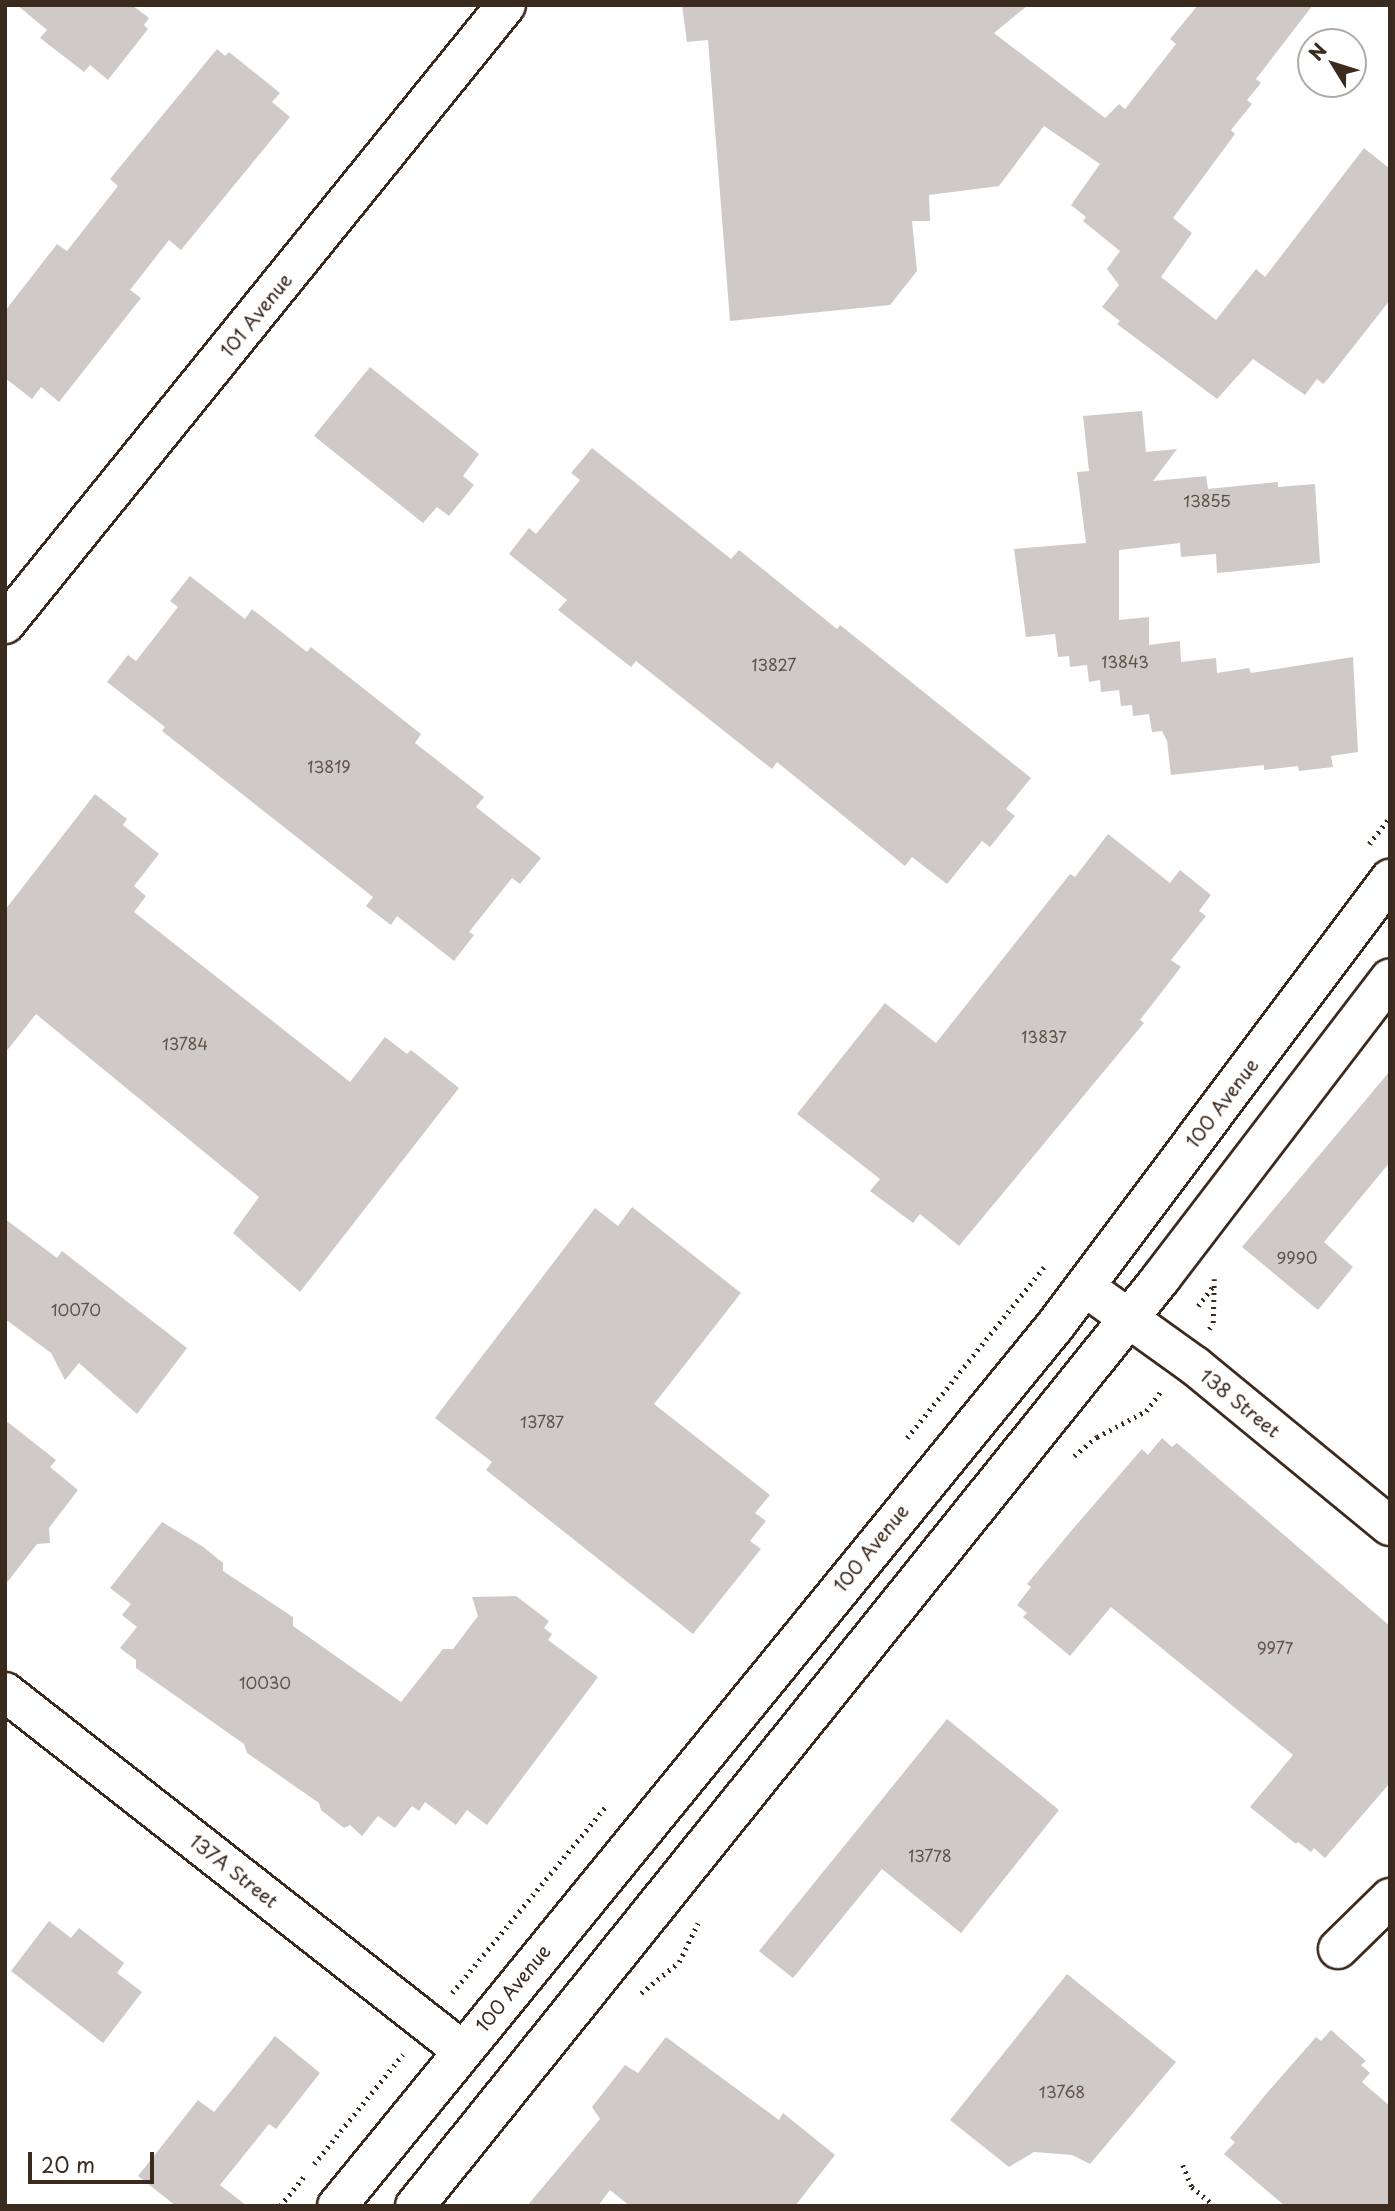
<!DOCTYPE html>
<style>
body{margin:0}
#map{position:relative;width:1395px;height:2211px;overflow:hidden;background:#fff;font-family:"Playpen Sans",sans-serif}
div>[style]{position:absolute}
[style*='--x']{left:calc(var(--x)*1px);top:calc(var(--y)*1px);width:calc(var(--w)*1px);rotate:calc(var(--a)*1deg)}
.building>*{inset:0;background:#cfcac7}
.path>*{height:4.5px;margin-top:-2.25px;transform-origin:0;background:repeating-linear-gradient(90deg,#3b2a1e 0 2px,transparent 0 7px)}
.roads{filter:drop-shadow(2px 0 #3b2a1e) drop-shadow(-2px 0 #3b2a1e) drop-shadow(0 2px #3b2a1e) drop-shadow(0 -2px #3b2a1e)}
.street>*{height:38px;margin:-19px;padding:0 19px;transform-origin:19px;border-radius:19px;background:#fff}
.secondary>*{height:38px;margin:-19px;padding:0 19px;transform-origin:19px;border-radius:19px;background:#fff}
span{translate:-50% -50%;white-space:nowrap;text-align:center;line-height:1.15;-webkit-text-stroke:7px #fff;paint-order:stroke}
.number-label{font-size:16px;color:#605248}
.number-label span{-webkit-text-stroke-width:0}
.street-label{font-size:19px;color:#3b2a1e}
.frame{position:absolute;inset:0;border:7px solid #3b2a1e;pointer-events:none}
.north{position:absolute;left:1297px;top:28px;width:70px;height:70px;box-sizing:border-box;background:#fff;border:2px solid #b1aaa5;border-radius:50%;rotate:308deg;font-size:19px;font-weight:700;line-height:28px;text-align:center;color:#3b2a1e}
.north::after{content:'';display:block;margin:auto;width:24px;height:32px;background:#3b2a1e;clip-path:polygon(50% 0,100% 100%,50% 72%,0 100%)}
.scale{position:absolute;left:28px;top:2152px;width:126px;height:32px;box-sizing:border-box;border:4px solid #3b2a1e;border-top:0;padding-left:9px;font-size:21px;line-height:24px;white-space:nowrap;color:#3b2a1e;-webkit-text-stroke:5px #fff;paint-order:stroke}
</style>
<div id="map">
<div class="building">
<i style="clip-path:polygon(17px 5px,132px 5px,149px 18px,144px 25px,148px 29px,108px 80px,90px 65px,84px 72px,40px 38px,47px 30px)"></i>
<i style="clip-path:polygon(682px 5px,1028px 5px,994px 33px,1105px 118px,1119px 104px,1125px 109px,1176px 44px,1170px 39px,1198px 5px,1313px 5px,1256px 79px,1261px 83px,1247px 100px,1252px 104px,1231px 130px,1235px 134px,1173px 218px,1192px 233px,1161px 277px,1216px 320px,1256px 269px,1265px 277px,1364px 148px,1390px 169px,1390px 300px,1328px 379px,1323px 384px,1317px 379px,1305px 395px,1253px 359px,1217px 399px,1117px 324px,1120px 321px,1102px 307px,1119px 285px,1107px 269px,1120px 251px,1083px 221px,1086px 217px,1071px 205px,1100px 164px,1044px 126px,999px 186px,929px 195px,930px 221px,912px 221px,917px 271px,890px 305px,730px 321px,708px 40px,687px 42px)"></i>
<i style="clip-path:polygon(217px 49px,225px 56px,229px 52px,280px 93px,272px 102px,290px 117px,181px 250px,169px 240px,130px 290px,141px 298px,59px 402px,41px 387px,32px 399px,5px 378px,5px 311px,57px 244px,67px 251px,118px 186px,110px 179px)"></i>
<i style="clip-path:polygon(370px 367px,479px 454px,463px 476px,474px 485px,449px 516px,437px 507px,423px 523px,314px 436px)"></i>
<i style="clip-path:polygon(1142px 411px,1146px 452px,1177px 449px,1153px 481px,1206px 476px,1208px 489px,1278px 482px,1278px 487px,1315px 484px,1320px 563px,1217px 573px,1216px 554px,1181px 557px,1180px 543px,1119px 550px,1119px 620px,1149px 617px,1149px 645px,1180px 641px,1181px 662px,1216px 658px,1217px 673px,1249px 668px,1251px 673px,1353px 657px,1358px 752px,1331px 756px,1333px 767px,1299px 771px,1298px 766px,1264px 770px,1264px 765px,1171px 775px,1167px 741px,1162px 731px,1152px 732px,1149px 714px,1133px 716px,1132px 705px,1121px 706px,1119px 690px,1101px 692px,1100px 680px,1089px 682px,1087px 665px,1070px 667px,1069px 656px,1058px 657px,1055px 634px,1026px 637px,1014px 549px,1086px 543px,1077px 472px,1089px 471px,1083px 416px)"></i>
<i style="clip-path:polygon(592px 448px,731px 559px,739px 550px,837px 629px,840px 625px,1031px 778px,1006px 809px,1015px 816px,990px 847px,982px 841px,947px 884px,912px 857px,905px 866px,777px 762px,772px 769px,636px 661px,631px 667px,558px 610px,567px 600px,509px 554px,529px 528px,536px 534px,580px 480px,571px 473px)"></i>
<i style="clip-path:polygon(190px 576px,245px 619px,252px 609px,307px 652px,311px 647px,421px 734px,415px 743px,484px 797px,476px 807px,541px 858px,520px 884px,512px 878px,469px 932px,474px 935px,454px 961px,397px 916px,391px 925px,366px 906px,373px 897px,162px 731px,165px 727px,107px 682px,128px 655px,136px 661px,178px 607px,170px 601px)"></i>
<i style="clip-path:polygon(95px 794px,127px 819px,123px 825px,159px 854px,134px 886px,146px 896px,134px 912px,350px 1082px,385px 1037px,407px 1054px,411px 1050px,459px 1088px,300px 1292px,233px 1233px,259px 1197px,36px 1014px,5px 1053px,5px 910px)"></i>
<i style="clip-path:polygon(1108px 834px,1170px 883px,1180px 870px,1211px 895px,1199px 911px,1206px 916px,1171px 960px,1181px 967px,1140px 1020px,1144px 1023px,959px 1246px,920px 1214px,913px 1223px,870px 1191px,880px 1179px,797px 1114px,885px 1003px,936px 1043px,1070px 874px,1075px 877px)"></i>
<i style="clip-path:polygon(1390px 1071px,1390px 1162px,1324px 1242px,1353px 1267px,1318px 1310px,1242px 1247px)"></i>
<i style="clip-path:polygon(632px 1207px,741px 1293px,654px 1404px,770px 1495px,755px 1513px,766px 1521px,750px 1541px,761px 1549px,693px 1634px,486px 1470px,492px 1462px,435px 1418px,595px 1208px,618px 1226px)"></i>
<i style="clip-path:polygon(5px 1219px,57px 1258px,62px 1251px,187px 1348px,137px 1414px,79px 1363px,65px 1380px,51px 1353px,5px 1319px)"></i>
<i style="clip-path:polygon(5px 1420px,56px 1460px,50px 1467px,78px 1490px,49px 1528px,50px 1543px,37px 1544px,5px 1585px)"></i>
<i style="clip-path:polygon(1162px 1438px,1172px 1447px,1177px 1443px,1390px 1626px,1390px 1783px,1325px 1858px,1314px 1848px,1311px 1852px,1298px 1842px,1296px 1844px,1250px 1807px,1293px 1755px,1111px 1607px,1070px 1656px,1023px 1617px,1027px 1613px,1017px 1605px,1031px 1587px,1027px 1584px,1072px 1530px,1142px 1449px,1148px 1455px)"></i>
<i style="clip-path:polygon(162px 1522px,202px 1546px,223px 1563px,223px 1571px,293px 1617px,293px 1626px,401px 1702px,443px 1649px,453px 1649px,478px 1616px,472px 1597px,516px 1596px,549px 1621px,544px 1628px,552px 1634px,548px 1640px,598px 1677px,487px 1825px,467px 1810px,456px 1825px,425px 1802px,419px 1811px,412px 1806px,395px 1828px,378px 1816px,362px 1836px,350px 1825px,344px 1828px,321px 1810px,319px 1803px,247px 1753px,244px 1744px,136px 1668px,136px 1660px,120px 1648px,137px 1627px,122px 1615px,131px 1604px,110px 1588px)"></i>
<i style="clip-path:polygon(947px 1719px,1059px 1810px,961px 1933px,882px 1869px,793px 1978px,759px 1951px)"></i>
<i style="clip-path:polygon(49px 1921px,71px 1938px,79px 1928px,124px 1963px,117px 1973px,142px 1992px,103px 2043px,11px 1971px)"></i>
<i style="clip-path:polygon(1067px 1974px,1176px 2062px,1090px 2164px,1072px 2155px,1034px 2152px,1009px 2167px,950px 2120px)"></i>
<i style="clip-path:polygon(1331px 2030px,1366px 2061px,1361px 2065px,1370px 2073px,1362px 2082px,1390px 2106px,1390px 2206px,1285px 2206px,1224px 2154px,1235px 2142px,1230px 2138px,1267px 2093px,1316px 2037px,1321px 2041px)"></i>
<i style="clip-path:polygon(275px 2036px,320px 2073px,276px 2129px,269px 2124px,220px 2185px,247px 2206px,176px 2206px,138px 2176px,198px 2100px,214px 2112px)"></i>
<i style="clip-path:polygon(666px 2037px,779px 2120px,783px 2113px,835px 2155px,795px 2206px,630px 2206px,610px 2190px,598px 2206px,527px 2206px,600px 2119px,592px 2107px,625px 2065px,638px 2073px)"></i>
</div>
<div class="path">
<i style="--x:1369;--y:844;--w:34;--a:-52"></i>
<i style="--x:1198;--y:1306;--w:26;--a:-53"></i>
<i style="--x:1209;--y:1329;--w:7;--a:-56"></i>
<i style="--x:1213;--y:1323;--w:44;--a:-88.7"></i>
<i style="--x:907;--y:1438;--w:219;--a:-51.3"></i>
<i style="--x:1074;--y:1456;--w:30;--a:-40"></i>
<i style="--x:1097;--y:1437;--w:55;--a:-28"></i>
<i style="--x:1146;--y:1411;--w:25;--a:-53"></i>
<i style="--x:452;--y:1993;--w:244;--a:-50.5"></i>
<i style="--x:641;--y:1993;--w:49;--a:-39.2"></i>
<i style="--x:679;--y:1962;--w:43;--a:-64"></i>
<i style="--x:314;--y:2164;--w:141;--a:-51"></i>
<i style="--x:1183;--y:2165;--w:24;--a:68"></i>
<i style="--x:1192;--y:2187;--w:30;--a:40"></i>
<i style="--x:280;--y:2206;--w:41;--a:-50.9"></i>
</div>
<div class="roads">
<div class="street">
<i style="--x:5;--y:624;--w:796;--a:-51.01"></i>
<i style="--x:1085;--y:1287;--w:135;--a:35.7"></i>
<i style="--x:1195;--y:1366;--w:252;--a:39.4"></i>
<i style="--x:5;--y:1692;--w:582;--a:38.09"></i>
<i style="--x:1338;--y:1949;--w:73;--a:-44.4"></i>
</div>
<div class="secondary">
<i style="--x:337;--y:2206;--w:1136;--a:-50.79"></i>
<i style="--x:1055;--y:1326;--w:559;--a:-53.15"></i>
<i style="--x:415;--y:2206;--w:1191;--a:-51.2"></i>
<i style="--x:1161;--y:1278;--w:377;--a:-52.6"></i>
</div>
</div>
<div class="number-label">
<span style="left:1207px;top:500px">13855</span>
<span style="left:1125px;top:661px">13843</span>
<span style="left:774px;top:664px">13827</span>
<span style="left:329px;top:766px">13819</span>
<span style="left:1044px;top:1036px">13837</span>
<span style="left:185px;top:1043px">13784</span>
<span style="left:1297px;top:1257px">9990</span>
<span style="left:76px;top:1309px">10070</span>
<span style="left:542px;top:1421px">13787</span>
<span style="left:1275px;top:1647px">9977</span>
<span style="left:265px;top:1682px">10030</span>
<span style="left:930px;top:1855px">13778</span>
<span style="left:1062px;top:2091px">13768</span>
</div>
<div class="street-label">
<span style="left:256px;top:315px;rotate:-51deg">101 Avenue</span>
<span style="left:1222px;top:1103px;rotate:-53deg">100 Avenue</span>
<span style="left:1240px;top:1403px;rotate:39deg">138 Street</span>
<span style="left:871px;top:1548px;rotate:-51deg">100 Avenue</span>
<span style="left:234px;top:1871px;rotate:38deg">137A Street</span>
<span style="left:513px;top:1988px;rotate:-51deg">100 Avenue</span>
</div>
<div class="frame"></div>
<div class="north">N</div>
<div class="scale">20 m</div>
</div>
